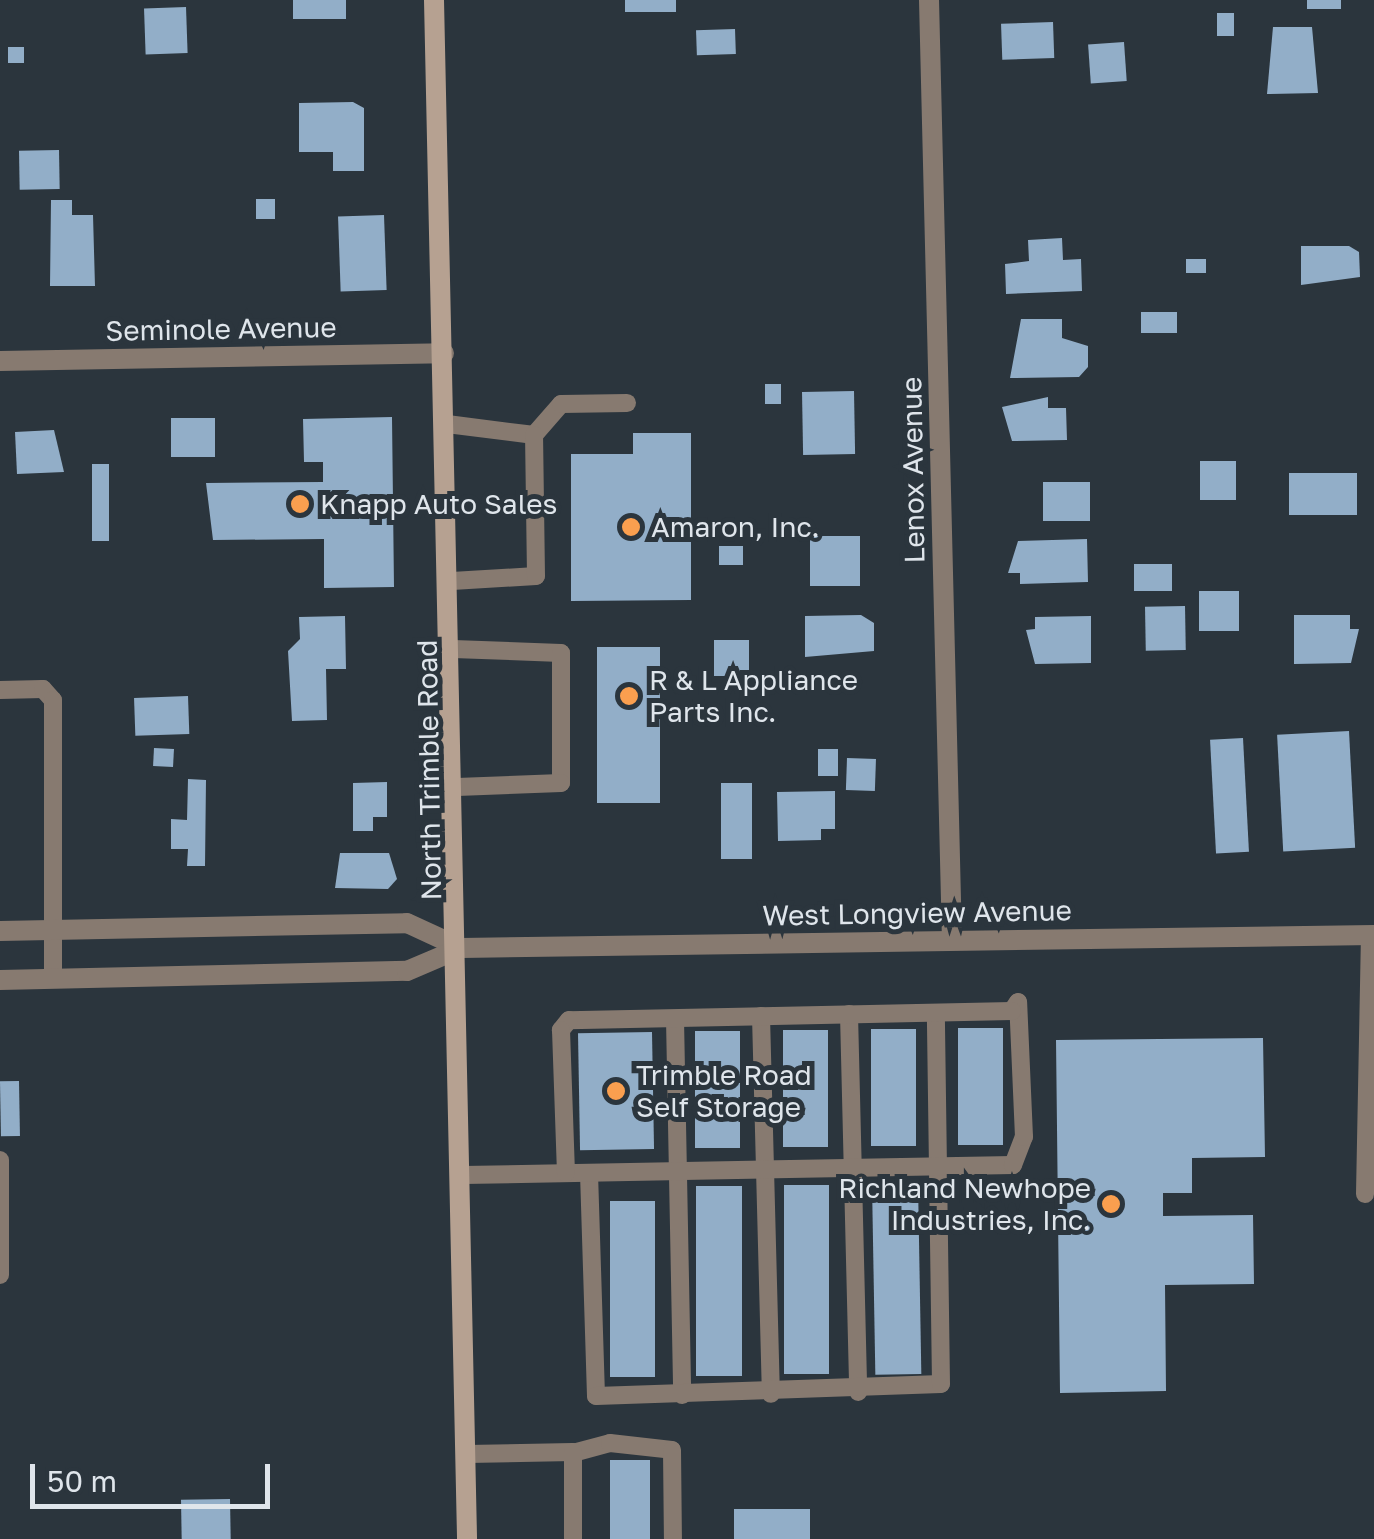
<!DOCTYPE html>
<style>
body{margin:0}
#map{position:relative;width:1374px;height:1539px;overflow:hidden;background:#2b353d;font-family:"Golos Text",sans-serif}
div>[style]{position:absolute}
[style*='--x']{left:calc(var(--x)*1px);top:calc(var(--y)*1px);width:calc(var(--w)*1px);rotate:calc(var(--a)*1deg)}
.building>*{inset:0;background:#92aec8;transform-origin:0 0}
.service>*{height:18px;margin:-9px;padding:0 9px;transform-origin:9px;border-radius:9px;background:#877a70}
.minor>*{height:20px;margin:-10px;padding:0 10px;transform-origin:10px;border-radius:10px;background:#877a70}
.tertiary>*{height:20px;margin:-10px;padding:0 10px;transform-origin:10px;border-radius:10px;background:#877a70}
.secondary>*{height:20px;margin:-10px;padding:0 10px;transform-origin:10px;border-radius:10px;background:#b6a191}
.dots>*{width:28px;height:28px;translate:-50% -50%;box-sizing:border-box;border:5px solid #2b353d;border-radius:50%}
span{translate:-50% -50%;white-space:nowrap;text-align:center;line-height:1.15;-webkit-text-stroke:10px #2b353d;paint-order:stroke}
.street-label{font-size:28px;color:#dfe5eb}
.poi-label{font-size:28px;color:#dfe5eb}
.left{translate:0 -50%;text-align:left}
.right{translate:-100% -50%;text-align:right}
.scale{position:absolute;left:30px;top:1464px;width:240px;height:45px;box-sizing:border-box;border:5px solid #dfe5eb;border-top:0;padding-left:12px;font-size:30px;line-height:35px;white-space:nowrap;color:#dfe5eb;-webkit-text-stroke:8px #2b353d;paint-order:stroke}
</style>
<div id="map">
<div class="building">
<i style="left:293px;top:0;width:53px;height:19px"></i>
<i style="left:625px;top:0;width:51px;height:12px"></i>
<i style="left:1307px;top:0;width:34px;height:9px"></i>
<i style="left:186px;top:7px;width:46px;height:42px;rotate:88deg"></i>
<i style="left:1217px;top:13px;width:17px;height:23px"></i>
<i style="left:1053px;top:22px;width:36px;height:52px;rotate:88deg"></i>
<i style="clip-path:polygon(1273px 27px,1312px 27px,1318px 93px,1267px 94px)"></i>
<i style="left:735px;top:29px;width:25px;height:39px;rotate:88deg"></i>
<i style="left:1124px;top:42px;width:39px;height:36px;rotate:86deg"></i>
<i style="left:8px;top:47px;width:16px;height:16px"></i>
<i style="clip-path:polygon(353px 102px,364px 108px,364px 171px,333px 171px,333px 152px,299px 152px,299px 103px)"></i>
<i style="left:59px;top:150px;width:39px;height:40px;rotate:89deg"></i>
<i style="left:256px;top:199px;width:19px;height:20px"></i>
<i style="clip-path:polygon(51px 200px,72px 200px,72px 215px,93px 215px,95px 286px,50px 286px)"></i>
<i style="left:384px;top:215px;width:75px;height:46px;rotate:88deg"></i>
<i style="clip-path:polygon(1062px 238px,1063px 260px,1081px 259px,1082px 291px,1006px 294px,1005px 264px,1029px 261px,1028px 240px)"></i>
<i style="clip-path:polygon(1301px 246px,1349px 246px,1359px 252px,1360px 277px,1301px 285px)"></i>
<i style="left:1186px;top:259px;width:20px;height:14px"></i>
<i style="left:1177px;top:312px;width:21px;height:36px;rotate:90deg"></i>
<i style="clip-path:polygon(1021px 319px,1062px 319px,1062px 338px,1088px 346px,1088px 367px,1079px 377px,1010px 378px)"></i>
<i style="left:765px;top:384px;width:16px;height:20px"></i>
<i style="left:854px;top:391px;width:63px;height:52px;rotate:89deg"></i>
<i style="clip-path:polygon(1048px 397px,1048px 408px,1066px 408px,1067px 440px,1012px 441px,1002px 407px)"></i>
<i style="clip-path:polygon(392px 417px,394px 587px,324px 588px,324px 539px,213px 540px,206px 483px,323px 482px,323px 462px,304px 462px,303px 419px)"></i>
<i style="left:171px;top:418px;width:44px;height:39px"></i>
<i style="clip-path:polygon(54px 430px,64px 472px,17px 474px,15px 432px)"></i>
<i style="clip-path:polygon(633px 433px,691px 433px,691px 600px,571px 601px,571px 454px,633px 454px)"></i>
<i style="left:1236px;top:461px;width:39px;height:36px;rotate:90deg"></i>
<i style="left:92px;top:464px;width:17px;height:77px"></i>
<i style="left:1289px;top:473px;width:68px;height:42px"></i>
<i style="left:1043px;top:482px;width:47px;height:39px"></i>
<i style="left:860px;top:536px;width:50px;height:50px;rotate:90deg"></i>
<i style="clip-path:polygon(1087px 539px,1088px 582px,1020px 584px,1020px 573px,1008px 573px,1018px 541px)"></i>
<i style="left:719px;top:546px;width:24px;height:19px"></i>
<i style="left:1134px;top:564px;width:38px;height:27px"></i>
<i style="left:1199px;top:591px;width:40px;height:40px"></i>
<i style="left:1185px;top:606px;width:44px;height:40px;rotate:89deg"></i>
<i style="clip-path:polygon(861px 615px,874px 623px,874px 651px,805px 657px,805px 616px)"></i>
<i style="clip-path:polygon(1294px 615px,1350px 615px,1350px 629px,1359px 629px,1351px 663px,1294px 664px)"></i>
<i style="clip-path:polygon(345px 616px,346px 669px,326px 669px,327px 720px,292px 721px,288px 651px,300px 639px,299px 617px)"></i>
<i style="clip-path:polygon(1091px 616px,1091px 663px,1035px 664px,1026px 630px,1035px 629px,1035px 617px)"></i>
<i style="left:714px;top:640px;width:35px;height:36px"></i>
<i style="left:660px;top:647px;width:156px;height:63px;rotate:90deg"></i>
<i style="left:188px;top:696px;width:38px;height:54px;rotate:88deg"></i>
<i style="left:1349px;top:731px;width:117px;height:72px;rotate:87deg"></i>
<i style="left:1243px;top:738px;width:114px;height:33px;rotate:87deg"></i>
<i style="left:154px;top:748px;width:20px;height:18px;rotate:3deg"></i>
<i style="left:818px;top:749px;width:20px;height:27px"></i>
<i style="left:847px;top:758px;width:29px;height:32px;rotate:2deg"></i>
<i style="clip-path:polygon(188px 779px,206px 780px,205px 866px,187px 866px,188px 849px,171px 849px,171px 819px,187px 820px)"></i>
<i style="clip-path:polygon(387px 782px,387px 817px,373px 817px,373px 831px,353px 831px,353px 783px)"></i>
<i style="left:721px;top:783px;width:31px;height:76px"></i>
<i style="clip-path:polygon(835px 791px,835px 829px,821px 829px,821px 840px,778px 841px,777px 792px)"></i>
<i style="clip-path:polygon(340px 853px,389px 853px,397px 879px,388px 889px,335px 888px)"></i>
<i style="left:958px;top:1028px;width:45px;height:117px"></i>
<i style="left:871px;top:1029px;width:45px;height:117px"></i>
<i style="left:783px;top:1030px;width:45px;height:117px"></i>
<i style="left:695px;top:1031px;width:45px;height:117px"></i>
<i style="left:652px;top:1032px;width:117px;height:74px;rotate:89deg"></i>
<i style="clip-path:polygon(1263px 1038px,1265px 1157px,1192px 1158px,1192px 1193px,1163px 1193px,1163px 1216px,1253px 1215px,1254px 1284px,1165px 1285px,1166px 1391px,1060px 1393px,1056px 1040px)"></i>
<i style="left:19px;top:1081px;width:55px;height:19px;rotate:89deg"></i>
<i style="left:918px;top:1183px;width:191px;height:46px;rotate:89deg"></i>
<i style="left:784px;top:1185px;width:45px;height:189px"></i>
<i style="left:696px;top:1186px;width:46px;height:190px"></i>
<i style="left:655px;top:1201px;width:176px;height:45px;rotate:90deg"></i>
<i style="left:610px;top:1460px;width:40px;height:79px"></i>
<i style="left:230px;top:1499px;width:40px;height:49px;rotate:89deg"></i>
<i style="left:734px;top:1509px;width:76px;height:30px"></i>
</div>
<div class="service">
<i style="--x:447;--y:424;--w:88;--a:7.2"></i>
<i style="--x:534;--y:435;--w:41;--a:-48.9"></i>
<i style="--x:561;--y:404;--w:66;--a:-0.9"></i>
<i style="--x:452;--y:581;--w:84;--a:-3.4"></i>
<i style="--x:536;--y:576;--w:141;--a:-90.8"></i>
<i style="--x:453;--y:649;--w:108;--a:2.1"></i>
<i style="--x:561;--y:653;--w:130;--a:90"></i>
<i style="--x:561;--y:783;--w:104;--a:177.8"></i>
<i style="--x:0;--y:690;--w:43;--a:-1.3"></i>
<i style="--x:43;--y:689;--w:15;--a:48"></i>
<i style="--x:53;--y:700;--w:278;--a:90"></i>
<i style="--x:849;--y:1014;--w:378;--a:88.6"></i>
<i style="--x:761;--y:1016;--w:378;--a:88.5"></i>
<i style="--x:675;--y:1019;--w:376;--a:88.9"></i>
<i style="--x:0;--y:1160;--w:115;--a:90"></i>
<i style="--x:589;--y:1173;--w:223;--a:88.2"></i>
<i style="--x:596;--y:1396;--w:345;--a:-2"></i>
<i style="--x:941;--y:1384;--w:371;--a:-90.8"></i>
<i style="--x:463;--y:1175;--w:550;--a:-1.04"></i>
<i style="--x:1013;--y:1165;--w:30;--a:-69"></i>
<i style="--x:1024;--y:1137;--w:135;--a:-92.5"></i>
<i style="--x:1018;--y:1002;--w:11;--a:124"></i>
<i style="--x:1012;--y:1011;--w:443;--a:178.8"></i>
<i style="--x:569;--y:1020;--w:13;--a:129"></i>
<i style="--x:561;--y:1030;--w:143;--a:88"></i>
<i style="--x:1365;--y:1194;--w:259;--a:-88.9"></i>
<i style="--x:573;--y:1453;--w:38;--a:-15"></i>
<i style="--x:610;--y:1443;--w:62;--a:6.4"></i>
<i style="--x:672;--y:1450;--w:89;--a:89.4"></i>
<i style="--x:467;--y:1454;--w:106;--a:-1.1"></i>
<i style="--x:573;--y:1452;--w:87;--a:90"></i>
</div>
<div class="minor">
<i style="--x:929;--y:0;--w:939;--a:88.6"></i>
<i style="--x:0;--y:361;--w:444;--a:-1"></i>
</div>
<div class="tertiary">
<i style="--x:0;--y:931;--w:407;--a:-1.1"></i>
<i style="--x:407;--y:923;--w:60;--a:24.8"></i>
<i style="--x:0;--y:980;--w:407;--a:-1.3"></i>
<i style="--x:407;--y:971;--w:59;--a:-23.1"></i>
<i style="--x:461;--y:948;--w:913;--a:-0.82"></i>
</div>
<div class="secondary">
<i style="--x:434;--y:0;--w:1539;--a:88.77"></i>
</div>
<div class="dots">
<i style="left:300px;top:504px;background:#fa9f4f"></i>
<i style="left:631px;top:527px;background:#fa9f4f"></i>
<i style="left:629px;top:696px;background:#fa9f4f"></i>
<i style="left:616px;top:1091px;background:#fa9f4f"></i>
<i style="left:1111px;top:1204px;background:#fa9f4f"></i>
</div>
<div class="street-label">
<span style="left:221px;top:329px;rotate:-1deg">Seminole Avenue</span>
<span style="left:913px;top:470px;rotate:-91deg">Lenox Avenue</span>
<span style="left:429px;top:770px;rotate:-91deg">North Trimble Road</span>
<span style="left:917px;top:913px;rotate:-1deg">West Longview Avenue</span>
</div>
<div class="poi-label">
<span class="left" style="left:320px;top:504px">Knapp Auto Sales</span>
<span class="left" style="left:651px;top:527px">Amaron, Inc.</span>
<span class="left" style="left:649px;top:696px">R &amp; L Appliance<br>Parts Inc.</span>
<span class="left" style="left:636px;top:1091px">Trimble Road<br>Self Storage</span>
<span class="right" style="left:1091px;top:1204px">Richland Newhope<br>Industries, Inc.</span>
</div>
<div class="scale">50 m</div>
</div>
